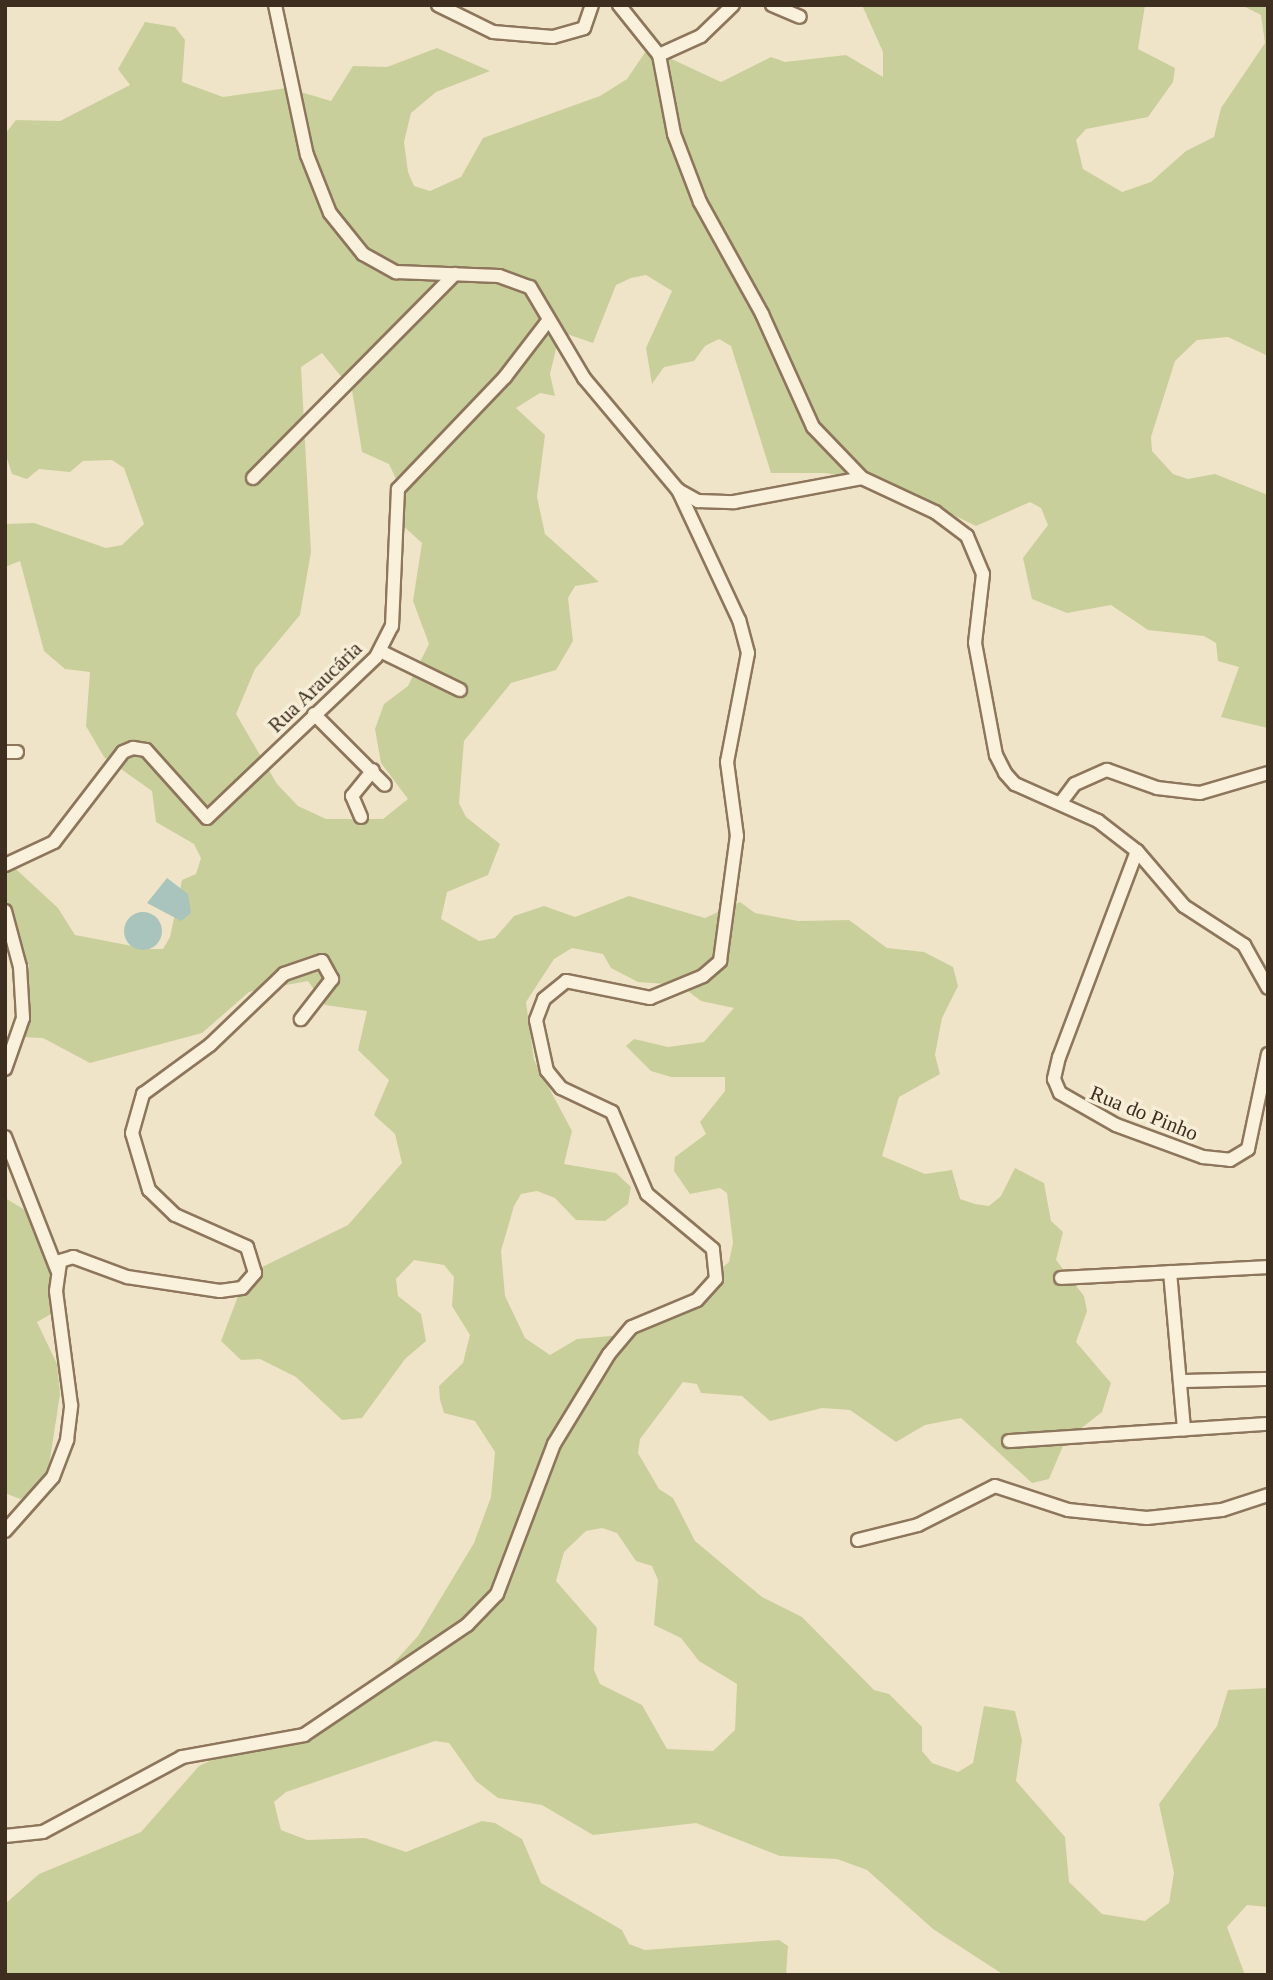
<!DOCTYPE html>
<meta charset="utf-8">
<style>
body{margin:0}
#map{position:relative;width:1273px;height:1980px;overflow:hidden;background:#f0e4c8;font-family:"Times New Roman",serif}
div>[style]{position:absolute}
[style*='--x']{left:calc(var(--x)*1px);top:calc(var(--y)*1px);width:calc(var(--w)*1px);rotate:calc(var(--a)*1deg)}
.green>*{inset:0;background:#c9cf9b}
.water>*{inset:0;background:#a9c4bc}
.round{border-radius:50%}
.roads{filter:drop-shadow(2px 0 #8d765c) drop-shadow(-2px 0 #8d765c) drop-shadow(0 2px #8d765c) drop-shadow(0 -2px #8d765c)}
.minor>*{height:12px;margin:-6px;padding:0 6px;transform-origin:6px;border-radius:6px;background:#faf1dc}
span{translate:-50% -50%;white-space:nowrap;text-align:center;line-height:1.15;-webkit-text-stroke:7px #f7eed8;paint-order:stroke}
.street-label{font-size:21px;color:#3d2e20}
.frame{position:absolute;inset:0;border:7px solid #3d2e20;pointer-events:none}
</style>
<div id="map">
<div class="green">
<i style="clip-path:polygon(evenodd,862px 5px,1145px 5px,1138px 49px,1175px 68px,1173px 82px,1148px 117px,1086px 129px,1076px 140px,1083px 169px,1122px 192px,1151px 182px,1186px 151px,1214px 137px,1221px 108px,1265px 43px,1261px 15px,1241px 5px,1268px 5px,1268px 356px,1228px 337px,1197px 340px,1175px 361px,1151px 437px,1152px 451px,1173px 474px,1188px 479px,1215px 474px,1268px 495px,1268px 728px,1221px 717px,1239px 667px,1218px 661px,1216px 643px,1204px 636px,1148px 630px,1111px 605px,1067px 613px,1032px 599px,1023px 558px,1048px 525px,1041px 508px,1030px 502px,976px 526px,888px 483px,825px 473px,771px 473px,731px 346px,719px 339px,705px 346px,694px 361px,664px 367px,652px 384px,646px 348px,672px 291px,646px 275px,631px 278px,616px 285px,593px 343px,567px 334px,557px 345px,550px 374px,555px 396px,540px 393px,516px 408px,545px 435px,537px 497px,545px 534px,599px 582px,575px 586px,568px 598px,573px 641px,556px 670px,511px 683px,464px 741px,459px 803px,466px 817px,500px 844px,488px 875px,447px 892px,441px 919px,479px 941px,495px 938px,514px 916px,544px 906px,575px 917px,629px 896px,705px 918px,740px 902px,755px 913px,798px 921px,849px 920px,887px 948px,924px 952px,953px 967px,958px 986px,942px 1018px,935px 1055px,940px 1074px,899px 1097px,882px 1156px,925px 1174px,952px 1170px,960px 1199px,975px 1204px,989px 1206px,1001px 1196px,1015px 1168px,1044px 1183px,1051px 1221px,1063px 1232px,1056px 1260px,1084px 1296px,1087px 1311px,1076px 1342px,1111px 1383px,1102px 1412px,1065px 1441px,1049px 1479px,1032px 1483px,961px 1418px,925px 1425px,896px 1442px,850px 1410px,822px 1408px,770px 1421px,742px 1396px,701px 1393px,697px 1384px,683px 1382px,640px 1439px,638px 1453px,659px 1489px,673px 1498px,695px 1541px,762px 1597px,802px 1617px,874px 1690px,889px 1694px,922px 1727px,922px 1751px,932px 1763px,958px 1772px,973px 1763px,984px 1706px,1015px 1711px,1022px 1740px,1016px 1781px,1065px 1837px,1069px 1882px,1102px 1914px,1145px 1921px,1169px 1903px,1174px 1873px,1159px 1804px,1217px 1726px,1228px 1690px,1268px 1688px,1268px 1907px,1247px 1905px,1227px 1927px,1245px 1975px,1004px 1975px,933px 1929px,867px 1870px,837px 1859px,780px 1856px,696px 1823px,593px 1835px,542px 1805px,498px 1798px,476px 1781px,449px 1743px,435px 1741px,286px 1792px,274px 1802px,281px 1830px,307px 1840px,365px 1838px,406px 1852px,482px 1821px,495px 1823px,522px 1839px,541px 1883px,622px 1930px,629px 1944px,645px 1950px,779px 1940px,788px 1946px,786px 1975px,5px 1975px,5px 1904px,39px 1874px,141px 1832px,199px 1766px,273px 1732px,302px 1731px,356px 1701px,388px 1669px,418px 1636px,474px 1543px,491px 1497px,495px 1452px,475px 1421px,444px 1413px,440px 1400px,439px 1386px,463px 1363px,470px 1335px,452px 1306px,454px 1277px,444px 1265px,414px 1260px,396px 1279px,398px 1296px,421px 1314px,426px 1341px,405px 1359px,362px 1418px,342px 1420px,296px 1377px,260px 1359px,241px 1360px,221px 1341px,246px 1275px,348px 1225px,402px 1163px,395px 1134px,374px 1115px,389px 1080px,358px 1050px,367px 1011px,325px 1005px,308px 981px,264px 989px,249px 992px,202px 1033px,90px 1063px,43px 1038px,21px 1037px,14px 1023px,29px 965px,5px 942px,5px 859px,58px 908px,75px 935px,148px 949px,163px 949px,170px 937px,182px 880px,196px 874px,201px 858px,194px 844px,156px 822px,152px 791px,104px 757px,86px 726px,90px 672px,65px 669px,44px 651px,20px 561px,5px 567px,5px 524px,34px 523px,106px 548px,122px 545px,144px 524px,124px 468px,112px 460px,83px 461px,70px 472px,39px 469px,27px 479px,12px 474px,5px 452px,5px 134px,16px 120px,60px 121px,130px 85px,118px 69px,145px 22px,175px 27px,185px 40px,182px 82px,223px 97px,287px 88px,331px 101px,353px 66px,387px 67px,437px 48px,490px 71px,436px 92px,411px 113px,404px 142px,408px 172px,414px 186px,430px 191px,461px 177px,483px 138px,600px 96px,627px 79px,648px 48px,721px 82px,771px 57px,785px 62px,846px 55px,883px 77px,883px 52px,862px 5px,322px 353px,352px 390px,362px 452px,389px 464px,402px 492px,400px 523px,422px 543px,413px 601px,429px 644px,408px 686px,384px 704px,375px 729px,381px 763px,408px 799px,383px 819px,326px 819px,298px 806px,277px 784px,236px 714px,255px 669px,300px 615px,311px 552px,301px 367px,322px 353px,862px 5px,572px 948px,603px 954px,611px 968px,638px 982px,680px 985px,701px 1001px,734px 1008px,704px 1042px,668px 1047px,634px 1039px,626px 1046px,651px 1071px,671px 1077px,725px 1077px,725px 1091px,700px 1122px,706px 1134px,675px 1157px,674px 1171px,690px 1194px,720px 1188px,727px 1193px,733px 1243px,729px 1262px,675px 1306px,634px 1318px,622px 1335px,577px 1339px,550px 1355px,525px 1338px,505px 1296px,501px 1251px,514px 1206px,521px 1194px,537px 1191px,555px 1198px,576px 1220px,605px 1221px,628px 1204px,631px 1187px,616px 1173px,564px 1164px,572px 1131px,534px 1060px,526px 1002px,554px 959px,572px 948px,862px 5px,602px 1528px,617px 1533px,636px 1561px,652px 1566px,658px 1580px,654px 1625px,681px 1638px,699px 1661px,737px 1684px,735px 1730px,713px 1751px,667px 1749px,642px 1705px,600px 1684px,594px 1670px,597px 1628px,556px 1581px,564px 1552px,586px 1531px,602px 1528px)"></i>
<i style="clip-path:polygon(5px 1198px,30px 1213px,64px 1289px,51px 1314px,37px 1322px,57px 1364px,60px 1394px,49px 1466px,34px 1492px,20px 1499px,5px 1493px)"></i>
</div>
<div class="water">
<i style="clip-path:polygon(167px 878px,188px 894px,191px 913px,181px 921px,147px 903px)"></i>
<i class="round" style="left:124px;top:912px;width:38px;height:38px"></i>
</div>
<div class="roads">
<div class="minor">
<i style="--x:275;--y:5;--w:153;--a:78"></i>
<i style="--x:307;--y:155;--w:62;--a:68.4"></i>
<i style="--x:330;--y:213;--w:53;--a:51.2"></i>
<i style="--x:363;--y:254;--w:38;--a:29"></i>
<i style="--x:396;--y:272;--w:103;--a:2.2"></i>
<i style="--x:499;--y:276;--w:33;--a:20"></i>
<i style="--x:530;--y:287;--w:106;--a:59.3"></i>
<i style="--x:584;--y:378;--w:146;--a:50"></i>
<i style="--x:678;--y:490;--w:23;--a:29"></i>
<i style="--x:698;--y:501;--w:36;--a:2"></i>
<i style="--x:734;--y:502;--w:130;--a:-10.6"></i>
<i style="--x:862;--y:478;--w:81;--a:25"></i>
<i style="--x:935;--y:512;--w:40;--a:37"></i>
<i style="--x:967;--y:536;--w:41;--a:67.2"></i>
<i style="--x:983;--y:574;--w:69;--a:96.6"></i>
<i style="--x:975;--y:643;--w:114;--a:79.4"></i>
<i style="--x:996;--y:755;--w:20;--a:63"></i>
<i style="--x:1005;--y:773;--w:15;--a:48"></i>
<i style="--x:1015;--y:784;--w:91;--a:24"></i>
<i style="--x:1098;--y:821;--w:49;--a:37.6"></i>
<i style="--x:1137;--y:851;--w:72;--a:49.5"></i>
<i style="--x:1184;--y:906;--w:72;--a:33"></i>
<i style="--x:1244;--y:945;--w:49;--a:60.8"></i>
<i style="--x:438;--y:5;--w:61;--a:26.1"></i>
<i style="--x:493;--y:32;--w:60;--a:4.8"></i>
<i style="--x:553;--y:37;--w:32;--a:-16"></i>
<i style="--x:584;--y:28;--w:24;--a:-71"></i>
<i style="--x:619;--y:5;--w:64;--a:51.3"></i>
<i style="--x:733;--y:5;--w:45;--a:135.9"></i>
<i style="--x:701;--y:36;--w:46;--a:155.7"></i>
<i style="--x:659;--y:55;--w:80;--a:79.2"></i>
<i style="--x:674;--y:134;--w:73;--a:69.1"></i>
<i style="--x:700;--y:202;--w:128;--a:61"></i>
<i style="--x:762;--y:314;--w:124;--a:65.7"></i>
<i style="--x:813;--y:427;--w:71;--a:46.1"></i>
<i style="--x:772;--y:5;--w:30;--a:23"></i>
<i style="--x:253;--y:478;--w:287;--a:-45.3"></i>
<i style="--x:380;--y:651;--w:89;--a:26"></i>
<i style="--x:314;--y:714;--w:100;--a:45"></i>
<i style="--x:5;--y:752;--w:12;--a:0"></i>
<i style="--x:1062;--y:801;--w:21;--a:-53"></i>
<i style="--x:1075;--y:784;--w:35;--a:-24"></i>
<i style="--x:1107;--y:770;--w:53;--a:19.8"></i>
<i style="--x:1157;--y:788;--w:43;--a:6.6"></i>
<i style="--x:1200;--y:793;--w:71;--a:-16.4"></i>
<i style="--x:361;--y:817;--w:23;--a:-113"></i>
<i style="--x:352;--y:796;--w:33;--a:-51"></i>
<i style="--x:1137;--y:851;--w:220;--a:110.7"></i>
<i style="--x:1059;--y:1057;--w:23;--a:103"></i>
<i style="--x:1054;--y:1079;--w:15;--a:67"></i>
<i style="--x:1060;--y:1093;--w:64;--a:29.7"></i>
<i style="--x:1116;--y:1125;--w:93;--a:20.2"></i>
<i style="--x:1203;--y:1157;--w:27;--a:6"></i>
<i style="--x:1230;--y:1160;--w:21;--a:-31"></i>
<i style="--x:1248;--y:1149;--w:97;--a:-78.1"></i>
<i style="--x:5;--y:865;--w:54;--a:-25.1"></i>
<i style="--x:54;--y:842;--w:113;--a:-52.5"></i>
<i style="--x:123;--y:752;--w:11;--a:-22"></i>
<i style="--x:133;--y:748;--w:13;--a:9"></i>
<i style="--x:146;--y:750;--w:91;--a:48.1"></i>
<i style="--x:207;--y:818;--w:233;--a:-43.6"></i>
<i style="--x:376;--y:657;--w:35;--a:-63"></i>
<i style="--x:392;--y:626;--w:137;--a:-87.5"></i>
<i style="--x:398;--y:489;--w:155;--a:-46.3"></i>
<i style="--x:505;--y:377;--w:71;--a:-52.5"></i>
<i style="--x:5;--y:911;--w:58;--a:75"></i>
<i style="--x:20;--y:967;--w:51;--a:86.6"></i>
<i style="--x:23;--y:1018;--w:54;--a:109.4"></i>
<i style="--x:5;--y:1137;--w:143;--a:68.6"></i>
<i style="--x:1170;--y:1272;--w:158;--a:84.9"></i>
<i style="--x:1061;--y:1278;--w:207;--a:-3"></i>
<i style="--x:1180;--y:1381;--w:88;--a:-1.3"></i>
<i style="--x:1009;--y:1441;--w:260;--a:-3.8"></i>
<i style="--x:5;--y:1531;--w:72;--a:-48.4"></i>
<i style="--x:53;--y:1477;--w:40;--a:-69"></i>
<i style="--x:67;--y:1440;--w:35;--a:-83"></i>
<i style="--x:71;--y:1405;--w:115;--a:-97.5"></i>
<i style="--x:56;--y:1291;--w:30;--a:-82"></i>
<i style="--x:60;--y:1261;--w:14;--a:-17"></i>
<i style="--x:73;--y:1257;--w:58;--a:20.3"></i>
<i style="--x:127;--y:1277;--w:94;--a:8.6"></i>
<i style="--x:220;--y:1291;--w:22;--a:-8"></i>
<i style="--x:242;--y:1288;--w:20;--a:-49"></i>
<i style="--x:255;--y:1273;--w:27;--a:-107"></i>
<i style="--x:247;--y:1247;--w:79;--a:-156"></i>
<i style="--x:175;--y:1215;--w:36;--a:-136"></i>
<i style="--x:149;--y:1190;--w:59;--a:-106.6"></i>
<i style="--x:132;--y:1133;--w:41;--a:-74.2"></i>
<i style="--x:143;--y:1094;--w:83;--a:-36.2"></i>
<i style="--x:210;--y:1045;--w:103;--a:-43.8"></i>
<i style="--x:284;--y:974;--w:40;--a:-18.9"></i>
<i style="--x:322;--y:961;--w:21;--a:61"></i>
<i style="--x:332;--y:979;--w:51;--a:127.8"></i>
<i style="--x:858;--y:1540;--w:62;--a:-14"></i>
<i style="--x:918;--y:1525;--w:86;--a:-26.9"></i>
<i style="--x:995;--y:1486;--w:77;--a:18.2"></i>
<i style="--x:1068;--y:1510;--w:79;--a:5.8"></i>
<i style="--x:1147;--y:1518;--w:75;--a:-6.1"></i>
<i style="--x:1222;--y:1510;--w:48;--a:-18.1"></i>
<i style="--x:5;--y:1836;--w:38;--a:-6"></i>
<i style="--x:43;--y:1832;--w:158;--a:-28.3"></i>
<i style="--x:182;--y:1757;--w:124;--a:-10.2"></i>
<i style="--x:304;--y:1735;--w:197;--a:-34"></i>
<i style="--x:467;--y:1625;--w:43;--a:-45.9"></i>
<i style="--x:497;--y:1594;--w:160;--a:-69.2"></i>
<i style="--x:554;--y:1444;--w:105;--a:-58.6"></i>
<i style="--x:609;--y:1354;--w:35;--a:-50"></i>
<i style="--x:632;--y:1327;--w:70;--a:-22.6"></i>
<i style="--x:697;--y:1300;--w:28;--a:-48"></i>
<i style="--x:716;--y:1279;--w:30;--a:-96"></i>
<i style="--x:713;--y:1249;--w:86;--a:-140.2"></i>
<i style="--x:647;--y:1194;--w:89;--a:-113.1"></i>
<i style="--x:612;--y:1112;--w:56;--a:-154.8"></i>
<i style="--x:561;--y:1088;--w:22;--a:-129"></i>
<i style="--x:547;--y:1071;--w:52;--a:-102.2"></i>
<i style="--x:536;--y:1020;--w:22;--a:-69"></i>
<i style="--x:544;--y:999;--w:28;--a:-39"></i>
<i style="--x:566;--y:981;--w:86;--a:11.4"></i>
<i style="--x:650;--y:998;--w:57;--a:-22.5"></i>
<i style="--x:703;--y:976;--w:23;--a:-41"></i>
<i style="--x:720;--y:961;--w:126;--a:-82.3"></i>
<i style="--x:737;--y:836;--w:75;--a:-97.7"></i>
<i style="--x:727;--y:762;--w:111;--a:-79.1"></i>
<i style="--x:748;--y:653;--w:34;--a:-105"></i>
<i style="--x:739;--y:620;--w:144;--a:-115.1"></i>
</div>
</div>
<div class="street-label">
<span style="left:315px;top:687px;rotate:-44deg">Rua Araucária</span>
<span style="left:1144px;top:1113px;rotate:22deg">Rua do Pinho</span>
</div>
<div class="frame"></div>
</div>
